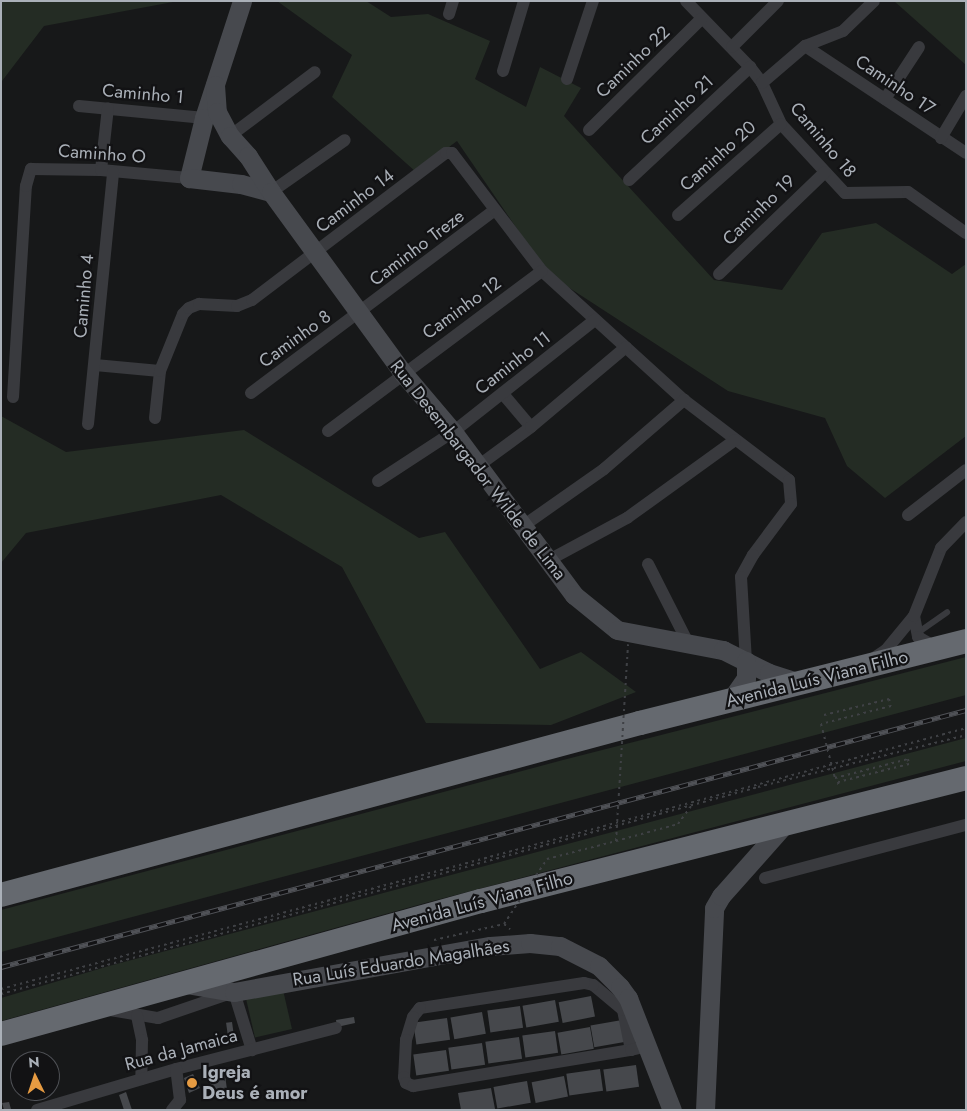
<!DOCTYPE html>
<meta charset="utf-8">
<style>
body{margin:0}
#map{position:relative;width:967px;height:1111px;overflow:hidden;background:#171819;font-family:Jost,sans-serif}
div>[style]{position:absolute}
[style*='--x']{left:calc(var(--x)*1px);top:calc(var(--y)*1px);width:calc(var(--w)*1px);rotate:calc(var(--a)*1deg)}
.green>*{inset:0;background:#242c24;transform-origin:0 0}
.building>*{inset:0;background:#46484c;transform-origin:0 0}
.path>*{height:2px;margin-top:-1px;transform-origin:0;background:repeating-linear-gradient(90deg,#3f4145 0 2.5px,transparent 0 6.5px)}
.lane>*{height:6px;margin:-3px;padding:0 3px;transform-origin:3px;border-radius:3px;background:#393a3e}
.street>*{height:12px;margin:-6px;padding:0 6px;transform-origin:6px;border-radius:6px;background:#393a3e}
.secondary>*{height:19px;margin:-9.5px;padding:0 9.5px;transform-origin:9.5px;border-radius:9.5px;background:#47494e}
.highway>*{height:24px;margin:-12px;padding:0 12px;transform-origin:12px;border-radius:12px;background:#65696f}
.rail>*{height:5px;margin-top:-2.5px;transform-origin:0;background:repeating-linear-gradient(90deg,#121214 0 9px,#505257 0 18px);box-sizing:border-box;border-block:1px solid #505257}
.path-bridge>*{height:2px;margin-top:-1px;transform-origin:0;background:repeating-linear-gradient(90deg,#3f4145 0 2.5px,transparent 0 6.5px)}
.dots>*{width:14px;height:14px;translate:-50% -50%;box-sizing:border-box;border:2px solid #121214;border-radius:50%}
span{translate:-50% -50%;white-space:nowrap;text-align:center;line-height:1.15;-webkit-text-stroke:4.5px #121214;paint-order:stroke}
.street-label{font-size:18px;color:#aab0b8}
.poi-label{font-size:18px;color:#aab0b8;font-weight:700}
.left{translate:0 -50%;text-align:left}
.frame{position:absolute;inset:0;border:2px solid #aab0b8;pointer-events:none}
.north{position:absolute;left:10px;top:1051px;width:50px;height:50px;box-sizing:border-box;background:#121214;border:1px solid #4f5156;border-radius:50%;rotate:356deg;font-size:14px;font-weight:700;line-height:20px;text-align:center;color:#aab0b8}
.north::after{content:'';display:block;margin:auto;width:18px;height:22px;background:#e69b42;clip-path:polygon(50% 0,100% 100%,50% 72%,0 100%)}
</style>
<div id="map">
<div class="green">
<i style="clip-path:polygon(1px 1px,173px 1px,173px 2px,44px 26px,2px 81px,1px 86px)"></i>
<i style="clip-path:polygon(277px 1px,366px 1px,391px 17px,428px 14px,490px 41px,475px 79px,526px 107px,540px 67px,581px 88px,564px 116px,714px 280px,782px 290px,822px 233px,876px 223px,952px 274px,966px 264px,966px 436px,885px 498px,847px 466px,825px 418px,728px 391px,548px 274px,457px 141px,416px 172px,332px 97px,352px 55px)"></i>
<i style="clip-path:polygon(894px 1px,966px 1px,966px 65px)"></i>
<i style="clip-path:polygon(1px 416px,66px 452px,244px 430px,419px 538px,445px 532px,540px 669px,581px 652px,636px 692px,551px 725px,426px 723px,342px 567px,221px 495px,26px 533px,1px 563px)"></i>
<i style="clip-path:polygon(966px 657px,966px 695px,1px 952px,1px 910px,563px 760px)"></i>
<i style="clip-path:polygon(966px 738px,966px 761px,425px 903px,1px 1021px,1px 998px,109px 966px)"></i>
<i style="left:283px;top:990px;width:40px;height:38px;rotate:77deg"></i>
</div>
<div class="building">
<i style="left:591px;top:996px;width:21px;height:33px;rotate:79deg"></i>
<i style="left:555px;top:1000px;width:22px;height:33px;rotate:80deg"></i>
<i style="left:520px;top:1006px;width:22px;height:33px;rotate:82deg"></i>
<i style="left:482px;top:1012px;width:22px;height:32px;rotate:80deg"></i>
<i style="clip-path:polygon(354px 1017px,355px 1023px,337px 1027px,336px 1020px)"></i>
<i style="left:447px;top:1018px;width:22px;height:34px;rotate:82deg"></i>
<i style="left:622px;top:1020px;width:22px;height:32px;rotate:80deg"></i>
<i style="left:232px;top:1022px;width:15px;height:6px;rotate:82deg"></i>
<i style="left:590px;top:1027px;width:22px;height:33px;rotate:80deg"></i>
<i style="left:555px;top:1031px;width:22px;height:33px;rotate:82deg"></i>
<i style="left:519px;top:1037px;width:22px;height:34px;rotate:82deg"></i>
<i style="left:482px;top:1043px;width:22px;height:34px;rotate:82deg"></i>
<i style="left:446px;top:1050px;width:21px;height:33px;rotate:82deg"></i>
<i style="left:636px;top:1065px;width:22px;height:33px;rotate:82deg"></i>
<i style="left:224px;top:1068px;width:22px;height:16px;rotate:82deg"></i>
<i style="left:600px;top:1069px;width:22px;height:34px;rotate:82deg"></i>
<i style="clip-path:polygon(193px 1074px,200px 1088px,189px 1093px,184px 1078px)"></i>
<i style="left:564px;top:1076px;width:21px;height:33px;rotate:79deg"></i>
<i style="left:527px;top:1081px;width:22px;height:34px;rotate:80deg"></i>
<i style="clip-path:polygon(491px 1088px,495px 1109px,461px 1110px,458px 1093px)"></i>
<i style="clip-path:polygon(126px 1092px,132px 1110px,124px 1110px,119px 1095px)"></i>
<i style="clip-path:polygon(9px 1102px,11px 1109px,4px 1110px,2px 1103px)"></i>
</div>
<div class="path">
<i style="--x:838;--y:782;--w:6;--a:81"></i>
<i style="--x:616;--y:841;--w:64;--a:-15.3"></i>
<i style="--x:678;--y:824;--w:24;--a:-54"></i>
<i style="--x:504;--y:924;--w:8;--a:40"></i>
<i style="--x:1;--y:989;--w:1000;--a:-15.13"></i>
<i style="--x:1;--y:994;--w:785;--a:-15.29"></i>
<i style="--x:758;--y:787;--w:214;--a:-14"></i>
</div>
<div class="lane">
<i style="--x:916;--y:634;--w:38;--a:-35"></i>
</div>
<div class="street">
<i style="--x:686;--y:1;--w:92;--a:45.9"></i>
<i style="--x:750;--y:67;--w:20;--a:53"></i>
<i style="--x:762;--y:83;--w:45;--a:65.1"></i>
<i style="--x:781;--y:124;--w:94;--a:47.2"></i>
<i style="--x:845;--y:193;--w:63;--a:-0.9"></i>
<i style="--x:908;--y:192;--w:71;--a:35.3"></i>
<i style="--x:449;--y:14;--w:14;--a:-73"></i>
<i style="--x:805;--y:46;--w:193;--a:33.6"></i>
<i style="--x:732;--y:47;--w:65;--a:-45"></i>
<i style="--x:503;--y:71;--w:73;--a:-73.3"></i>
<i style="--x:567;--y:79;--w:82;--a:-71.6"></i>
<i style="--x:762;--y:83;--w:57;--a:-40.7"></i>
<i style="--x:805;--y:46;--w:41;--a:-21.5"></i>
<i style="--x:843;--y:31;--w:43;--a:-44.1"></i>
<i style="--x:885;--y:99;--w:62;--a:-56.8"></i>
<i style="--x:79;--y:106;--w:126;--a:5.5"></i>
<i style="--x:589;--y:130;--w:158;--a:-44.7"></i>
<i style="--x:230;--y:136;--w:106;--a:-37"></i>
<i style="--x:941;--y:138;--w:49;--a:-59.2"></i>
<i style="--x:101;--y:170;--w:62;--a:-83.6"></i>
<i style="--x:629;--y:180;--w:166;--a:-43"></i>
<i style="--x:271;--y:192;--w:90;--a:-35.1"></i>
<i style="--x:678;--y:215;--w:137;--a:-41.5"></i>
<i style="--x:719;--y:274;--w:147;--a:-43.9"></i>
<i style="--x:95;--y:365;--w:65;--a:5.3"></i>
<i style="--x:251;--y:393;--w:305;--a:-36.9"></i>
<i style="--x:503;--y:394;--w:43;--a:49.7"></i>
<i style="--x:13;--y:397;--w:211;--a:-86.5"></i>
<i style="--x:26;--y:186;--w:18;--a:-74"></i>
<i style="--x:31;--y:169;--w:70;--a:0.8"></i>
<i style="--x:101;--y:170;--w:88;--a:5.2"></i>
<i style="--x:155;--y:418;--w:47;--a:-83.9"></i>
<i style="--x:160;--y:371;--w:61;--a:-68"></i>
<i style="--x:183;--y:314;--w:8;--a:-45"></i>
<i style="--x:189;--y:308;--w:11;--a:-22"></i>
<i style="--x:199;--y:304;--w:38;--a:3"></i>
<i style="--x:237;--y:306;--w:16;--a:-22"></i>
<i style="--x:252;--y:300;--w:243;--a:-37.2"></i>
<i style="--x:446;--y:153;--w:6;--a:0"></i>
<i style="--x:452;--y:153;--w:148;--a:52.7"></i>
<i style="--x:542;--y:271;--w:192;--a:42.3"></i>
<i style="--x:684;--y:400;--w:132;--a:37.3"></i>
<i style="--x:789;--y:480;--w:24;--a:85"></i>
<i style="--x:791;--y:504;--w:64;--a:126.7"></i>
<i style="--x:753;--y:555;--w:25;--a:119"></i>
<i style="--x:741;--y:577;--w:84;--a:86.6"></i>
<i style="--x:88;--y:424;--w:253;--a:-84.3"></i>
<i style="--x:328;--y:431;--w:267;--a:-36.8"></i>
<i style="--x:478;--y:466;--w:66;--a:-36.3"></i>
<i style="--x:531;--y:427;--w:124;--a:-40.1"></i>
<i style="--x:378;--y:481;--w:90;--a:-33.2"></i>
<i style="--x:453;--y:432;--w:181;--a:-38.3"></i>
<i style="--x:908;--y:515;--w:73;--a:-37.8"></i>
<i style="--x:523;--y:526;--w:99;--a:-35.1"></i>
<i style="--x:604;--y:469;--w:106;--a:-40.8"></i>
<i style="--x:549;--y:560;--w:89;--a:-28.3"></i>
<i style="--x:627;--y:518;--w:133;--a:-35.8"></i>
<i style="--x:648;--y:564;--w:89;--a:63.1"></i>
<i style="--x:914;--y:616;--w:21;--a:79"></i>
<i style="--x:918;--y:637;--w:20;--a:30"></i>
<i style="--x:874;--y:658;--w:14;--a:-34"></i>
<i style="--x:886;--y:650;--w:44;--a:-50.5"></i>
<i style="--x:914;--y:616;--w:73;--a:-68.3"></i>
<i style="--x:941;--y:548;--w:36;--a:-46"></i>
<i style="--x:765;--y:878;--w:208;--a:-14.8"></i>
<i style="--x:110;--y:1010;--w:49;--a:9.5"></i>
<i style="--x:158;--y:1018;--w:80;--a:-18.9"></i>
<i style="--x:234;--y:992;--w:61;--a:72.8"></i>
<i style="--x:137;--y:1016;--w:25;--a:78"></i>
<i style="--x:142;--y:1040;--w:39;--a:91"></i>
<i style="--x:631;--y:1050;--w:41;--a:-101.3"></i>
<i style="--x:623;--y:1010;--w:39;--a:-140"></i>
<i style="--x:593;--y:985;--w:9;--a:-167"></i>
<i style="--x:584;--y:983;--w:166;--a:171.3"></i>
<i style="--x:420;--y:1008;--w:11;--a:128"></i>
<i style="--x:413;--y:1017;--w:24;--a:107"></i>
<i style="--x:406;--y:1040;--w:37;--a:93"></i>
<i style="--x:404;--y:1077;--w:6;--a:72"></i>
<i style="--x:406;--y:1083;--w:8;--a:23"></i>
<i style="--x:413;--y:1086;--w:221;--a:-9.4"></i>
<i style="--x:631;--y:1050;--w:16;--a:-14"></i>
<i style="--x:37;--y:1110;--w:145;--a:-16.4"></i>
<i style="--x:176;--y:1069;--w:165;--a:-14.4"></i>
<i style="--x:172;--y:1110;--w:13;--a:-51"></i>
<i style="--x:180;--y:1100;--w:31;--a:-97"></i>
</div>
<div class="secondary">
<i style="--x:242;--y:1;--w:123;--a:108"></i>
<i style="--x:204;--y:118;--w:62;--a:104"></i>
<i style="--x:189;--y:178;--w:52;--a:6.6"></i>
<i style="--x:241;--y:184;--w:31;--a:15"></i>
<i style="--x:215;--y:85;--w:27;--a:86"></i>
<i style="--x:217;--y:112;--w:27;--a:62"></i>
<i style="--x:230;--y:136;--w:27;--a:48"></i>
<i style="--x:248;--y:156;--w:43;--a:57.4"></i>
<i style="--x:271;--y:192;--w:224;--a:53.9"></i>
<i style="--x:403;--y:373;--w:77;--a:49.7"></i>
<i style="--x:453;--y:432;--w:203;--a:53.4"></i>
<i style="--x:574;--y:595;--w:55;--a:39.1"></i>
<i style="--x:617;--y:630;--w:108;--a:10.7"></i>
<i style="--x:723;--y:650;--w:51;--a:26.6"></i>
<i style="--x:769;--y:673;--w:32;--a:18"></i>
<i style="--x:730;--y:701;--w:28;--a:-55"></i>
<i style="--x:746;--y:678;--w:17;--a:-90"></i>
<i style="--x:186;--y:984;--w:49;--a:9.5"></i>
<i style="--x:234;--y:992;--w:260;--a:-10.2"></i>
<i style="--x:490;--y:946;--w:40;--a:-4.3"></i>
<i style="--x:530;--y:943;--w:30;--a:6"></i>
<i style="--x:560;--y:946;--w:44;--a:27.1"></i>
<i style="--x:599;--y:966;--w:30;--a:45"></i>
<i style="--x:620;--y:987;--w:14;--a:54"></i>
<i style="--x:628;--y:998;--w:120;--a:68.6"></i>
<i style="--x:705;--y:1110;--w:202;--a:-87.4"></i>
<i style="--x:714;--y:908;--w:14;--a:-60"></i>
<i style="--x:721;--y:896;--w:96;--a:-48.4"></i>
</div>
<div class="highway">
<i style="--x:1;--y:895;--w:662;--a:-15.07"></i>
<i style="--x:640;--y:723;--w:336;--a:-14.1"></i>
<i style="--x:1;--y:1034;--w:498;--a:-15.5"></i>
<i style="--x:481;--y:901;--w:500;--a:-14.23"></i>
</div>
<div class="rail">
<i style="--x:1;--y:967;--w:999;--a:-14.91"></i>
</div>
<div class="path-bridge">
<i style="--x:824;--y:715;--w:67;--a:-13.8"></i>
<i style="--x:889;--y:699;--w:7;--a:74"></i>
<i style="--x:891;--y:706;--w:72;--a:165.6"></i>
<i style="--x:821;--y:724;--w:56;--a:75.5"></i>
<i style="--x:835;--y:778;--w:75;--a:-14.6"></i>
<i style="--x:908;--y:759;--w:5;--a:79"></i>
<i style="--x:909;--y:764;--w:73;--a:165.8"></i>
<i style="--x:434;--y:940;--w:72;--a:-12.9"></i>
<i style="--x:504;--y:924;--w:78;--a:-56.5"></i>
<i style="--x:547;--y:859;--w:71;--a:-14.6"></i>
<i style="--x:616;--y:841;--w:197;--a:-86.5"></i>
</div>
<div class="dots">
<i style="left:192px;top:1083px;background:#e69b42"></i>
</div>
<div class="street-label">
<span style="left:633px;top:62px;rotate:-44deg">Caminho 22</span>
<span style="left:895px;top:85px;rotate:34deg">Caminho 17</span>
<span style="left:143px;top:94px;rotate:5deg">Caminho 1</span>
<span style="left:677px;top:110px;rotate:-43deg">Caminho 21</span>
<span style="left:823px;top:140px;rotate:50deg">Caminho 18</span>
<span style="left:102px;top:154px;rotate:4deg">Caminho O</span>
<span style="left:718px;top:156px;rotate:-42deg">Caminho 20</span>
<span style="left:355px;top:201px;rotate:-37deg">Caminho 14</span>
<span style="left:759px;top:210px;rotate:-44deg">Caminho 19</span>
<span style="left:417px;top:248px;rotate:-37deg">Caminho Treze</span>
<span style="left:84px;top:296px;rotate:-85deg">Caminho 4</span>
<span style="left:462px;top:308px;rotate:-36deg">Caminho 12</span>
<span style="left:295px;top:339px;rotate:-36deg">Caminho 8</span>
<span style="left:513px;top:363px;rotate:-38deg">Caminho 11</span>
<span style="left:478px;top:470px;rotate:52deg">Rua Desembargador Wilde de Lima</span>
<span style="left:817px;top:679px;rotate:-14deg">Avenida Luís Viana Filho</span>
<span style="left:482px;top:902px;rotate:-15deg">Avenida Luís Viana Filho</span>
<span style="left:401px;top:963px;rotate:-9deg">Rua Luís Eduardo Magalhães</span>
<span style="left:181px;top:1050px;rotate:-15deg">Rua da Jamaica</span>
</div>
<div class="poi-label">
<span class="left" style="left:202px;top:1083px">Igreja<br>Deus é amor</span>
</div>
<div class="frame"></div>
<div class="north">N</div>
</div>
